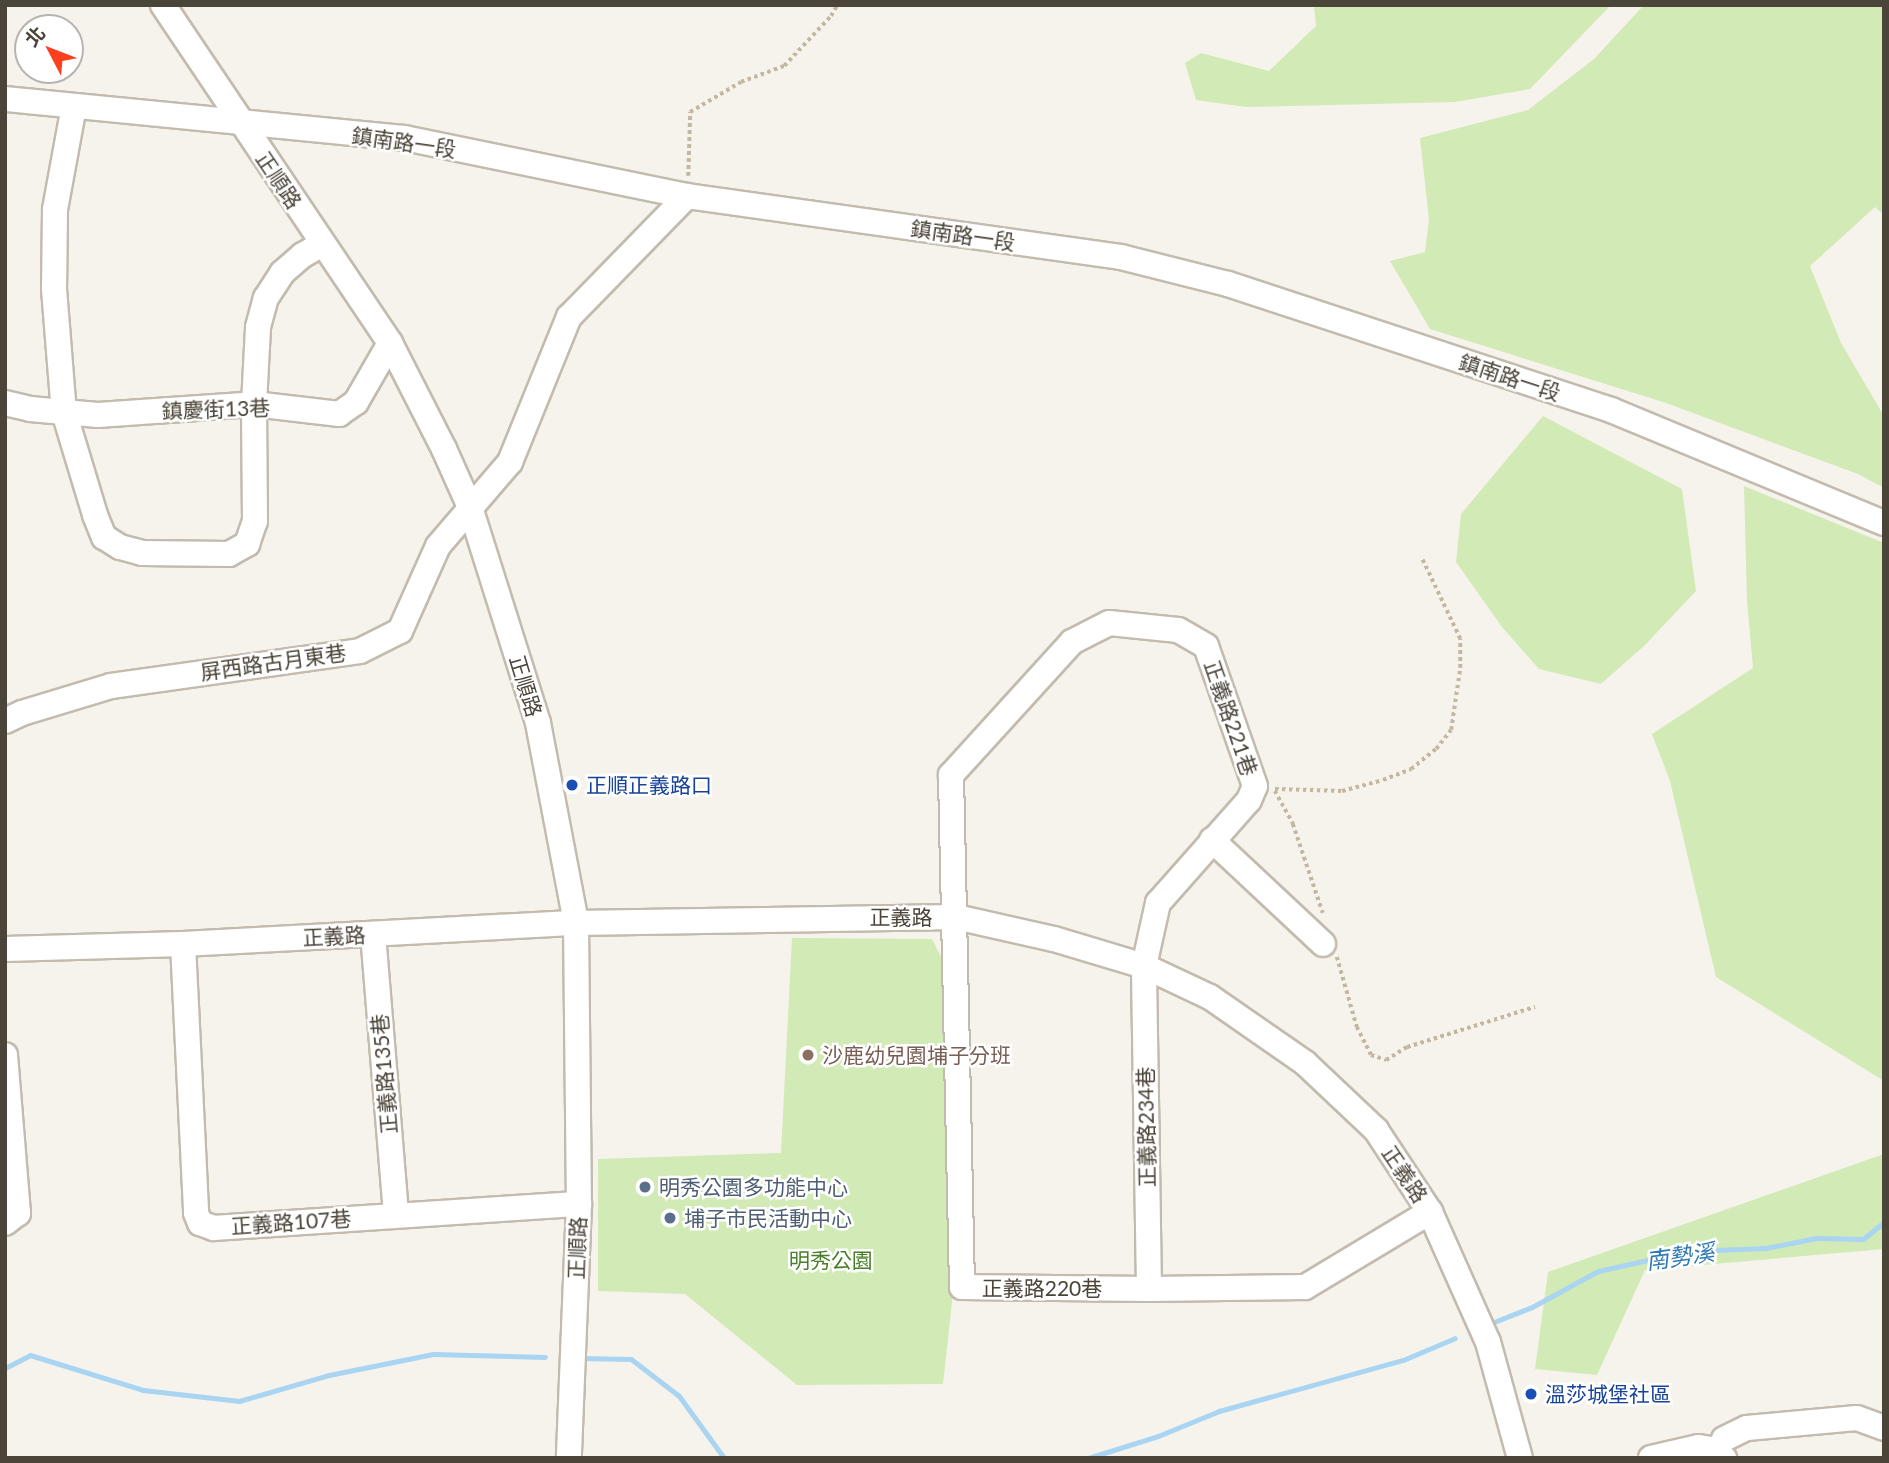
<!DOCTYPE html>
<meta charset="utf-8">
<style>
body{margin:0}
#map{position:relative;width:1889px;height:1463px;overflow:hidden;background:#f6f3ec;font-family:Lato,"Noto Sans TC",sans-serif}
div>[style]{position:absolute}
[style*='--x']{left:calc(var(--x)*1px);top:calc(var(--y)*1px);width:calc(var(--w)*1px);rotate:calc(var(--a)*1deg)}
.green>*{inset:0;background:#d2eab5}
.stream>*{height:5px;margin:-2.5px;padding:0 2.5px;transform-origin:2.5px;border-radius:2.5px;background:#a9d4f2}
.path>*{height:3.5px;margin-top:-1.75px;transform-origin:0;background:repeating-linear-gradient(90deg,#c4b79f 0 3.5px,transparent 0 7px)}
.roads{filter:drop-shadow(2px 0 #c2bbae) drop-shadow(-2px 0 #c2bbae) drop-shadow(0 2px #c2bbae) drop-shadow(0 -2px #c2bbae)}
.minor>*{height:24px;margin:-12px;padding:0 12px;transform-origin:12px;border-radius:12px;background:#fff}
.dots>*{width:19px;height:19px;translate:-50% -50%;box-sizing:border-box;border:4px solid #fff;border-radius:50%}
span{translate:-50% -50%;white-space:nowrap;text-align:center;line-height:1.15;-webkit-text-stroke:5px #fff;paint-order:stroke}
.street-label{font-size:21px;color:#4b4439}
.transit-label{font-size:21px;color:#164399}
.left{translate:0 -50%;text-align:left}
.education-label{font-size:21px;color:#785e54}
.service-label{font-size:21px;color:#4e5e75}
.park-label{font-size:21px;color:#4a7f2a}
.water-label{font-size:23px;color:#2e7ab2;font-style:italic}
.frame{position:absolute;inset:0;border:7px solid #4b4439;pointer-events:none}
.north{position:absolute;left:14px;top:14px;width:70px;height:70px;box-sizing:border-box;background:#fff;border:2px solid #b7b4b0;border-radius:50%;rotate:312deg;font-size:19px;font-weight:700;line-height:28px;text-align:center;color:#4b4439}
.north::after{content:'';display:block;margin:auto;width:24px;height:32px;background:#fc3f1d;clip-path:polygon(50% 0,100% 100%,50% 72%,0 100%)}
</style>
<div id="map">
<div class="green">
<i style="clip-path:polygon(1314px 5px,1611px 5px,1530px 89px,1455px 102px,1246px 107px,1196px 100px,1185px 63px,1201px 53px,1269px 71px,1316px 26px)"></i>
<i style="clip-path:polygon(1644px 5px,1884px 5px,1884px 215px,1875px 207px,1810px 266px,1841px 343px,1884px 416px,1884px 488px,1858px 474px,1666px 403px,1430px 329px,1390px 261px,1425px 252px,1429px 219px,1420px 138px,1528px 110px,1594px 59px)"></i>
<i style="clip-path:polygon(1543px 416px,1682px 489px,1696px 591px,1645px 645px,1601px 684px,1539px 669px,1502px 627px,1456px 562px,1461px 514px)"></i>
<i style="clip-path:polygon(1744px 486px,1884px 543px,1884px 1081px,1716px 977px,1670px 781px,1652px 734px,1753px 668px,1747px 600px)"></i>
<i style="clip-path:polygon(792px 938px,932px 939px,941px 957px,952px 1302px,943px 1384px,797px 1385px,685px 1294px,598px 1291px,598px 1159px,781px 1153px)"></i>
<i style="clip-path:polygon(1884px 1154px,1884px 1249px,1645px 1270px,1597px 1375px,1535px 1369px,1548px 1272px)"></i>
</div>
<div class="stream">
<i style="--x:1489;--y:1324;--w:46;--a:-21.6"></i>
<i style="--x:1532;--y:1307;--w:75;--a:-28.6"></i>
<i style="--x:1598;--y:1271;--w:93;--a:-12.4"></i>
<i style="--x:1689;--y:1251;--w:77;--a:-2.2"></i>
<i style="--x:1766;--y:1248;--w:51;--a:-11.3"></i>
<i style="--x:1816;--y:1238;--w:47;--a:1.2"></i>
<i style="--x:1863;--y:1239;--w:27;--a:-39"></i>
<i style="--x:579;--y:1358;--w:52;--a:1.1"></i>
<i style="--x:631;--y:1359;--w:61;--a:37.6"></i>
<i style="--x:679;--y:1396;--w:77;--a:54"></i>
<i style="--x:5;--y:1368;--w:28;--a:-27"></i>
<i style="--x:30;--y:1355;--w:118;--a:17.2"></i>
<i style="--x:143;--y:1390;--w:97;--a:6.5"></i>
<i style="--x:239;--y:1401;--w:94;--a:-16.1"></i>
<i style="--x:329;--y:1375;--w:106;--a:-11.4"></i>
<i style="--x:433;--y:1354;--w:112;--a:1.5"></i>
<i style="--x:979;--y:1458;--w:75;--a:0"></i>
<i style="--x:1088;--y:1458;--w:73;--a:-17.4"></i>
<i style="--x:1158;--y:1436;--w:66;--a:-22.3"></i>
<i style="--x:1219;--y:1411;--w:191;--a:-15.5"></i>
<i style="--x:1403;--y:1360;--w:56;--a:-22.9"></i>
</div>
<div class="path">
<i style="--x:688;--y:176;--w:64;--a:-88.2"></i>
<i style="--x:690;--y:112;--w:59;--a:-30.5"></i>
<i style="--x:741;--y:82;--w:46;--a:-20.4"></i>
<i style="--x:784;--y:66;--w:69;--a:-46.8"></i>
<i style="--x:831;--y:16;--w:13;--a:-61"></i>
<i style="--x:1275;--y:789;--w:67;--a:1.7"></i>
<i style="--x:1342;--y:791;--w:42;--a:-15"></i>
<i style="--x:1383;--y:780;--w:30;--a:-21"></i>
<i style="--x:1411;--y:769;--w:32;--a:-39"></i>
<i style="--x:1436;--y:749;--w:24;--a:-52"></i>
<i style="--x:1451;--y:730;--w:63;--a:-81.7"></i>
<i style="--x:1460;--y:668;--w:29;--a:-90"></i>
<i style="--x:1460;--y:639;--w:89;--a:-115.4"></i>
<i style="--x:1275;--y:791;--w:38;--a:61"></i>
<i style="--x:1293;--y:824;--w:94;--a:71.4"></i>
<i style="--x:1337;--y:957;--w:73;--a:74.1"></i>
<i style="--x:1357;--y:1027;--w:31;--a:63"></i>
<i style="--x:1371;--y:1055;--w:16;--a:18"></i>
<i style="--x:1386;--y:1060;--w:25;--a:-32"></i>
<i style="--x:1407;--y:1047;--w:134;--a:-17.4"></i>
</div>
<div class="roads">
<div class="minor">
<i style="--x:163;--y:5;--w:407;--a:56.1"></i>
<i style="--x:390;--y:343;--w:119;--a:63"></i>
<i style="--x:444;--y:449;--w:64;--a:65.9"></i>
<i style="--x:470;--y:507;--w:226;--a:72.5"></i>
<i style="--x:538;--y:723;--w:204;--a:79.2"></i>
<i style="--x:576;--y:923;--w:281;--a:89.4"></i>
<i style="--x:579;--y:1204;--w:254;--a:92.3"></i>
<i style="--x:5;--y:99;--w:401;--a:5.6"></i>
<i style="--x:404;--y:138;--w:289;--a:11.6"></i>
<i style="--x:687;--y:196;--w:438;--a:8"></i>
<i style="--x:1121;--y:257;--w:110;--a:14.2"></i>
<i style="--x:1228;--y:284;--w:403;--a:18.2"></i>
<i style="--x:1611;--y:410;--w:295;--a:22.5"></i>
<i style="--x:74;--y:106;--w:106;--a:100.4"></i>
<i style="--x:55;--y:210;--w:79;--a:90.7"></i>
<i style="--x:54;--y:289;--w:123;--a:85.4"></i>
<i style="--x:64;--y:412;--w:108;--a:73.2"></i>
<i style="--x:95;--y:515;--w:24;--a:68"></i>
<i style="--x:104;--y:537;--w:19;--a:32"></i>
<i style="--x:120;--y:547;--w:23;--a:15"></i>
<i style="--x:142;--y:553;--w:87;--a:0.7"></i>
<i style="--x:229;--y:554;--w:21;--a:-29"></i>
<i style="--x:247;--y:544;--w:24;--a:-71"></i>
<i style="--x:255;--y:521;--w:117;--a:-90.5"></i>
<i style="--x:254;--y:404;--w:77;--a:-87"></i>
<i style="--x:258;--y:327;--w:30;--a:-75"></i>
<i style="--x:266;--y:298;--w:30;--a:-57"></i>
<i style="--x:282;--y:273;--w:28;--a:-41"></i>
<i style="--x:303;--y:255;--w:22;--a:-30"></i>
<i style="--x:5;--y:403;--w:26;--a:13"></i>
<i style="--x:30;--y:409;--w:68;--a:5"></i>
<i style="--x:98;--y:415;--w:156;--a:-4"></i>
<i style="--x:254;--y:404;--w:86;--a:6.7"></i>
<i style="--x:339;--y:414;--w:21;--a:-35"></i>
<i style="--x:356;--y:402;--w:68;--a:-60"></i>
<i style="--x:5;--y:721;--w:19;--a:-25"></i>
<i style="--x:22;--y:713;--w:93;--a:-16.9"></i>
<i style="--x:111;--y:686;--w:251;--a:-8"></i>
<i style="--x:360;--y:651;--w:45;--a:-26.6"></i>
<i style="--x:400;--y:631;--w:93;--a:-65.9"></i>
<i style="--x:438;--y:546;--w:111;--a:-49.4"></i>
<i style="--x:510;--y:462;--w:157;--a:-67.9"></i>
<i style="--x:569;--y:317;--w:169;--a:-45.7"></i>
<i style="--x:1212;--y:840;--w:152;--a:43.1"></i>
<i style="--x:373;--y:934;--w:281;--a:85.3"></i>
<i style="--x:183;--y:944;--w:269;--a:87.2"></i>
<i style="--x:196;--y:1213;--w:11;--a:68"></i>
<i style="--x:200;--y:1223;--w:15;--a:20"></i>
<i style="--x:214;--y:1228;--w:366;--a:-3.8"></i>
<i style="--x:5;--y:949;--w:178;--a:-1.6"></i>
<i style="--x:183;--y:944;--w:394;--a:-3.1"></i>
<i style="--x:576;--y:923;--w:380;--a:-0.9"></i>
<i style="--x:956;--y:917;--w:100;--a:12.7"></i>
<i style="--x:1054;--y:939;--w:94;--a:16.7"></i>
<i style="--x:1144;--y:966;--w:73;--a:25.2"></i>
<i style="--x:1210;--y:997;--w:116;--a:34.8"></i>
<i style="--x:1305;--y:1063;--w:98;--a:43.3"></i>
<i style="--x:1376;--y:1130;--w:98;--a:56.6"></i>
<i style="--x:1430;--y:1212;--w:142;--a:66"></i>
<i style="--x:1488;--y:1342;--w:120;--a:74.6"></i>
<i style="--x:5;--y:1055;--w:159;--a:85.3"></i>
<i style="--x:18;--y:1213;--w:16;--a:142"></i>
<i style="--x:1149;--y:1289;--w:323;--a:-90.9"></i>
<i style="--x:1144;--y:966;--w:65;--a:-77.5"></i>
<i style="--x:1158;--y:903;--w:137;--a:-48.5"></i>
<i style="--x:1249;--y:800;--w:15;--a:-67"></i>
<i style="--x:1255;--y:786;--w:148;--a:-109.3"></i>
<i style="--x:1206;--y:646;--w:32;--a:-150"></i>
<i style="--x:1178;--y:630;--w:69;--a:-174.2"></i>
<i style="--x:1109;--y:623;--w:42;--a:152.8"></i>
<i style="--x:1072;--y:642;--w:180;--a:132.3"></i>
<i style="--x:951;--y:775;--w:512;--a:88.77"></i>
<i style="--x:962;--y:1287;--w:187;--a:0.6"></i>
<i style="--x:1149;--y:1289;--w:156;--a:-0.7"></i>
<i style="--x:1305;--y:1287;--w:146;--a:-31"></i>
<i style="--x:1724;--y:1439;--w:25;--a:-26"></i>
<i style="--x:1747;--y:1428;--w:110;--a:-5.2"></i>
<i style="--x:1857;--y:1418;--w:29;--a:20"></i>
<i style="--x:1651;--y:1458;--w:49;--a:-12.9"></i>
<i style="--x:1699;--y:1447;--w:18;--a:9"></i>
<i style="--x:1717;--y:1450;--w:11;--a:49"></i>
</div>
</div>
<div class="dots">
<i style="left:572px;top:785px;background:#1a4fb4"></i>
<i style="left:808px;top:1055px;background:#8d6e63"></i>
<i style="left:645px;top:1187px;background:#5c6f8a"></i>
<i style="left:670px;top:1218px;background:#5c6f8a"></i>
<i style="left:1531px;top:1394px;background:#1a4fb4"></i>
</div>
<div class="street-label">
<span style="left:404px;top:142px;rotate:8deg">鎮南路一段</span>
<span style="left:279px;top:180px;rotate:56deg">正順路</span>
<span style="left:963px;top:235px;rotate:8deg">鎮南路一段</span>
<span style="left:1510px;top:377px;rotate:18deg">鎮南路一段</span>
<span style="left:216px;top:409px;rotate:-2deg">鎮慶街13巷</span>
<span style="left:273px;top:662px;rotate:-8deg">屏西路古月東巷</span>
<span style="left:526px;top:686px;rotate:73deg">正順路</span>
<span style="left:1231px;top:718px;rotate:71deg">正義路221巷</span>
<span style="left:901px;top:917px">正義路</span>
<span style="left:334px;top:936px;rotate:-3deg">正義路</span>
<span style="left:384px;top:1074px;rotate:-95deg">正義路135巷</span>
<span style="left:1146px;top:1127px;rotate:-91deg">正義路234巷</span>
<span style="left:1405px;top:1174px;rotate:56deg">正義路</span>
<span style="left:291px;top:1222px;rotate:-4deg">正義路107巷</span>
<span style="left:577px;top:1248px;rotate:-88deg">正順路</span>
<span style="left:1042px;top:1288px">正義路220巷</span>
</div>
<div class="transit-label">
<span class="left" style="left:586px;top:785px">正順正義路口</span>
<span class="left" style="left:1545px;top:1394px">溫莎城堡社區</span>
</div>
<div class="education-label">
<span class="left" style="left:822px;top:1055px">沙鹿幼兒園埔子分班</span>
</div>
<div class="service-label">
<span class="left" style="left:659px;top:1187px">明秀公園多功能中心</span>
<span class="left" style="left:684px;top:1218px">埔子市民活動中心</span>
</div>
<div class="park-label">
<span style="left:831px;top:1260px">明秀公園</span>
</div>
<div class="water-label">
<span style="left:1680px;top:1256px;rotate:-8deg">南勢溪</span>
</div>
<div class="frame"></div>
<div class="north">北</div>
</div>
